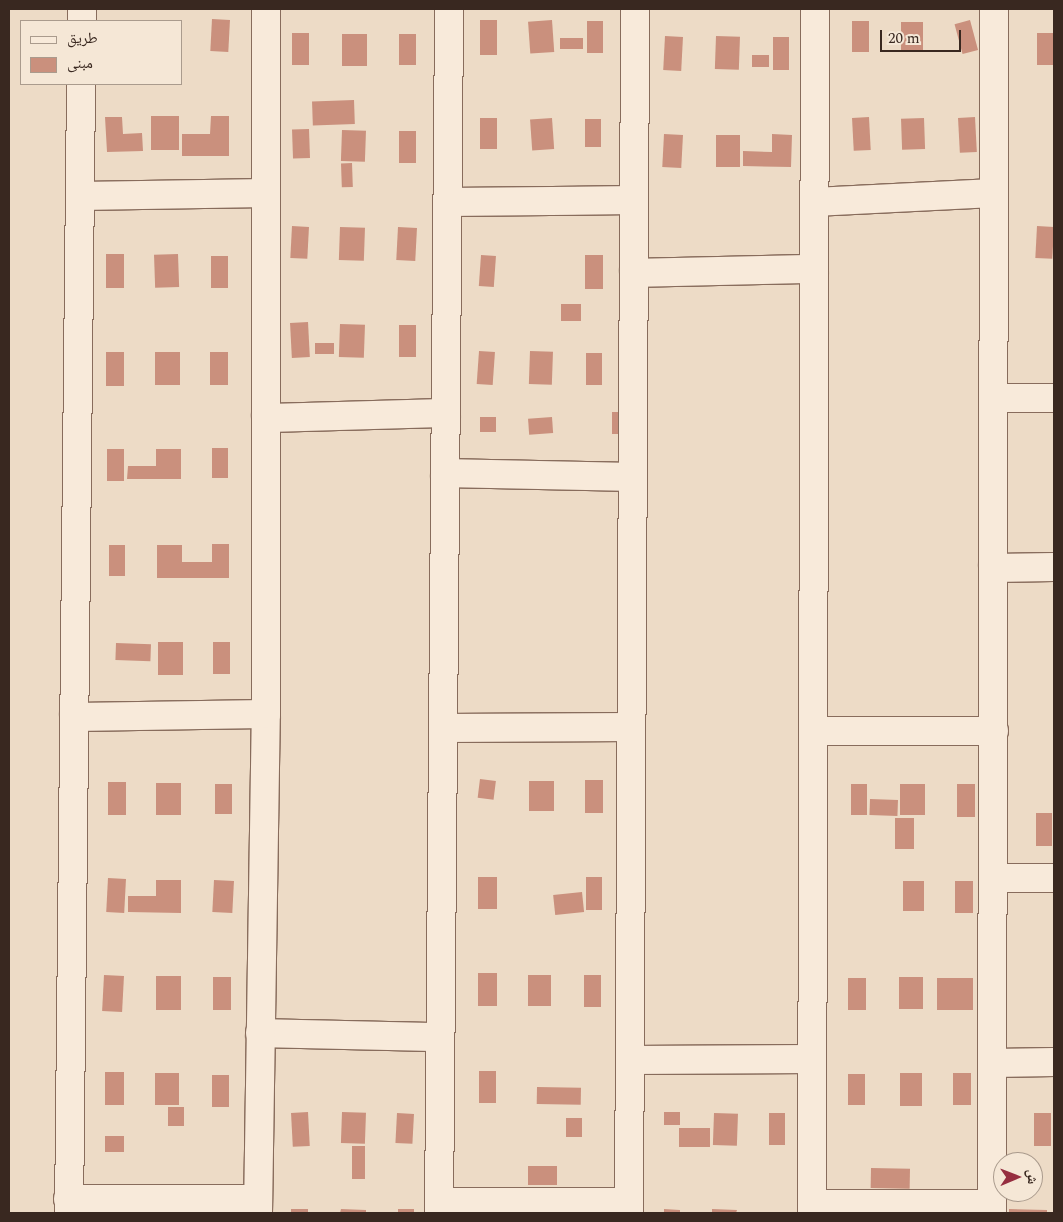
<!DOCTYPE html>
<meta charset="utf-8">
<style>
body{margin:0}
#map{position:relative;width:1063px;height:1222px;overflow:hidden;background:#eddbc6;font-family:Spectral,"Noto Naskh Arabic",serif}
div>[style]{position:absolute}
[style*='--x']{left:calc(var(--x)*1px);top:calc(var(--y)*1px);width:calc(var(--w)*1px);rotate:calc(var(--a)*1deg)}
.building>*{inset:0;background:#ca907d;transform-origin:0 0}
.roads{filter:drop-shadow(1px 0 #886c5c) drop-shadow(-1px 0 #886c5c) drop-shadow(0 1px #886c5c) drop-shadow(0 -1px #886c5c)}
.minor>*{height:28px;margin:-14px;padding:0 14px;transform-origin:14px;border-radius:14px;background:#f8eada}
span{translate:-50% -50%;white-space:nowrap;text-align:center;line-height:1.15;-webkit-text-stroke:4px #f5e7d6;paint-order:stroke}
.frame{position:absolute;inset:0;border:10px solid #392820;pointer-events:none}
.legend{position:absolute;left:20px;top:20px;width:162px;height:65px;box-sizing:border-box;background:#f5e7d6;border:1px solid #aa9b8d;margin:0;padding:6px 9px;list-style:none;font-size:15px;color:#392820}
.legend li{display:flex;align-items:center;gap:10px;height:25px}
.legend b{width:25px;border:1px solid #aa9b8d}
.north{position:absolute;left:993px;top:1152px;width:50px;height:50px;box-sizing:border-box;background:#f5e7d6;border:1px solid #aa9b8d;border-radius:50%;rotate:89deg;font-size:14px;font-weight:700;line-height:20px;text-align:center;color:#392820}
.north::after{content:'';display:block;margin:auto;width:18px;height:22px;background:#962e40;clip-path:polygon(50% 0,100% 100%,50% 72%,0 100%)}
.scale{position:absolute;left:880px;top:30px;width:81px;height:22px;box-sizing:border-box;border:2px solid #392820;border-top:0;padding-left:6px;font-size:15px;line-height:18px;white-space:nowrap;color:#392820;-webkit-text-stroke:4px #f5e7d6;paint-order:stroke}
</style>
<div id="map">
<div class="building">
<i style="left:212px;top:19px;width:18px;height:32px;rotate:3deg"></i>
<i style="left:480px;top:20px;width:17px;height:35px"></i>
<i style="left:552px;top:20px;width:32px;height:24px;rotate:86deg"></i>
<i style="left:970px;top:20px;width:31px;height:16px;rotate:75deg"></i>
<i style="left:587px;top:21px;width:16px;height:32px"></i>
<i style="left:852px;top:21px;width:17px;height:31px"></i>
<i style="left:901px;top:22px;width:22px;height:30px"></i>
<i style="left:292px;top:33px;width:17px;height:32px"></i>
<i style="left:1037px;top:33px;width:17px;height:32px"></i>
<i style="left:342px;top:34px;width:25px;height:32px"></i>
<i style="left:399px;top:34px;width:17px;height:31px"></i>
<i style="left:665px;top:36px;width:18px;height:34px;rotate:3deg"></i>
<i style="left:716px;top:36px;width:24px;height:33px;rotate:2deg"></i>
<i style="left:773px;top:37px;width:16px;height:33px"></i>
<i style="left:560px;top:38px;width:23px;height:11px"></i>
<i style="left:752px;top:55px;width:17px;height:12px"></i>
<i style="left:354px;top:100px;width:24px;height:42px;rotate:88deg"></i>
<i style="left:179px;top:116px;width:34px;height:28px;rotate:90deg"></i>
<i style="clip-path:polygon(211px 116px,229px 116px,229px 156px,182px 156px,182px 134px,210px 134px)"></i>
<i style="clip-path:polygon(105px 117px,122px 117px,123px 134px,142px 133px,143px 151px,107px 152px)"></i>
<i style="left:869px;top:117px;width:33px;height:17px;rotate:87deg"></i>
<i style="left:975px;top:117px;width:35px;height:17px;rotate:87deg"></i>
<i style="left:480px;top:118px;width:17px;height:31px"></i>
<i style="left:552px;top:118px;width:31px;height:22px;rotate:86deg"></i>
<i style="left:924px;top:118px;width:31px;height:23px;rotate:88deg"></i>
<i style="left:585px;top:119px;width:16px;height:28px"></i>
<i style="left:309px;top:129px;width:29px;height:17px;rotate:88deg"></i>
<i style="left:342px;top:130px;width:24px;height:31px;rotate:2deg"></i>
<i style="left:399px;top:131px;width:17px;height:32px"></i>
<i style="left:664px;top:134px;width:19px;height:33px;rotate:3deg"></i>
<i style="clip-path:polygon(772px 134px,792px 135px,791px 167px,743px 166px,743px 151px,772px 152px)"></i>
<i style="left:716px;top:135px;width:24px;height:32px"></i>
<i style="left:352px;top:163px;width:24px;height:11px;rotate:88deg"></i>
<i style="left:292px;top:226px;width:17px;height:32px;rotate:3deg"></i>
<i style="left:1037px;top:226px;width:17px;height:32px;rotate:3deg"></i>
<i style="left:340px;top:227px;width:25px;height:33px;rotate:2deg"></i>
<i style="left:398px;top:227px;width:19px;height:33px;rotate:3deg"></i>
<i style="left:106px;top:254px;width:18px;height:34px"></i>
<i style="left:178px;top:254px;width:33px;height:24px;rotate:88deg"></i>
<i style="left:481px;top:255px;width:15px;height:31px;rotate:4deg"></i>
<i style="left:585px;top:255px;width:18px;height:34px"></i>
<i style="left:211px;top:256px;width:17px;height:32px"></i>
<i style="left:561px;top:304px;width:20px;height:17px"></i>
<i style="left:308px;top:322px;width:35px;height:18px;rotate:87deg"></i>
<i style="left:340px;top:324px;width:25px;height:33px;rotate:2deg"></i>
<i style="left:399px;top:325px;width:17px;height:32px"></i>
<i style="left:315px;top:343px;width:19px;height:11px"></i>
<i style="left:479px;top:351px;width:16px;height:33px;rotate:4deg"></i>
<i style="left:530px;top:351px;width:23px;height:33px;rotate:2deg"></i>
<i style="left:106px;top:352px;width:18px;height:34px"></i>
<i style="left:155px;top:352px;width:25px;height:33px"></i>
<i style="left:210px;top:352px;width:18px;height:33px"></i>
<i style="left:586px;top:353px;width:16px;height:32px"></i>
<i style="left:612px;top:412px;width:14px;height:22px"></i>
<i style="left:480px;top:417px;width:16px;height:15px"></i>
<i style="left:552px;top:417px;width:16px;height:24px;rotate:86deg"></i>
<i style="left:212px;top:448px;width:16px;height:30px"></i>
<i style="left:107px;top:449px;width:17px;height:32px"></i>
<i style="clip-path:polygon(156px 449px,181px 449px,181px 479px,127px 479px,128px 466px,156px 466px)"></i>
<i style="clip-path:polygon(212px 544px,229px 544px,229px 578px,157px 578px,157px 545px,182px 545px,182px 562px,212px 562px)"></i>
<i style="left:109px;top:545px;width:16px;height:31px"></i>
<i style="left:158px;top:642px;width:25px;height:33px"></i>
<i style="left:213px;top:642px;width:17px;height:32px"></i>
<i style="left:116px;top:643px;width:35px;height:17px;rotate:2deg"></i>
<i style="left:480px;top:779px;width:16px;height:19px;rotate:7deg"></i>
<i style="left:585px;top:780px;width:18px;height:33px"></i>
<i style="left:529px;top:781px;width:25px;height:30px"></i>
<i style="left:108px;top:782px;width:18px;height:33px"></i>
<i style="left:156px;top:783px;width:25px;height:32px"></i>
<i style="left:215px;top:784px;width:17px;height:30px"></i>
<i style="left:851px;top:784px;width:16px;height:31px"></i>
<i style="left:900px;top:784px;width:25px;height:31px"></i>
<i style="left:957px;top:784px;width:18px;height:33px"></i>
<i style="left:870px;top:799px;width:28px;height:16px;rotate:2deg"></i>
<i style="left:1036px;top:813px;width:16px;height:33px"></i>
<i style="left:895px;top:818px;width:19px;height:31px"></i>
<i style="left:478px;top:877px;width:19px;height:32px"></i>
<i style="left:586px;top:877px;width:16px;height:33px"></i>
<i style="left:108px;top:878px;width:18px;height:34px;rotate:3deg"></i>
<i style="clip-path:polygon(156px 880px,181px 880px,181px 913px,128px 912px,128px 896px,156px 896px)"></i>
<i style="left:214px;top:880px;width:20px;height:32px;rotate:3deg"></i>
<i style="left:903px;top:881px;width:21px;height:30px"></i>
<i style="left:955px;top:881px;width:18px;height:32px"></i>
<i style="left:582px;top:892px;width:20px;height:29px;rotate:84deg"></i>
<i style="left:478px;top:973px;width:19px;height:33px"></i>
<i style="left:104px;top:975px;width:20px;height:36px;rotate:3deg"></i>
<i style="left:528px;top:975px;width:23px;height:31px"></i>
<i style="left:584px;top:975px;width:17px;height:32px"></i>
<i style="left:156px;top:976px;width:25px;height:34px"></i>
<i style="left:213px;top:977px;width:18px;height:33px"></i>
<i style="left:899px;top:977px;width:24px;height:32px"></i>
<i style="left:848px;top:978px;width:18px;height:32px"></i>
<i style="left:937px;top:978px;width:36px;height:32px"></i>
<i style="left:479px;top:1071px;width:17px;height:32px"></i>
<i style="left:105px;top:1072px;width:19px;height:33px"></i>
<i style="left:155px;top:1073px;width:24px;height:32px"></i>
<i style="left:900px;top:1073px;width:22px;height:33px"></i>
<i style="left:953px;top:1073px;width:18px;height:32px"></i>
<i style="left:848px;top:1074px;width:17px;height:31px"></i>
<i style="left:212px;top:1075px;width:17px;height:32px"></i>
<i style="left:537px;top:1087px;width:44px;height:17px;rotate:1deg"></i>
<i style="left:168px;top:1107px;width:16px;height:19px"></i>
<i style="left:308px;top:1112px;width:34px;height:17px;rotate:87deg"></i>
<i style="left:342px;top:1112px;width:24px;height:31px;rotate:2deg"></i>
<i style="left:664px;top:1112px;width:16px;height:13px"></i>
<i style="left:397px;top:1113px;width:17px;height:30px;rotate:3deg"></i>
<i style="left:714px;top:1113px;width:24px;height:32px;rotate:2deg"></i>
<i style="left:769px;top:1113px;width:16px;height:32px"></i>
<i style="left:1034px;top:1113px;width:17px;height:33px"></i>
<i style="left:566px;top:1118px;width:16px;height:19px"></i>
<i style="left:679px;top:1128px;width:31px;height:19px"></i>
<i style="left:124px;top:1136px;width:16px;height:19px;rotate:90deg"></i>
<i style="left:352px;top:1146px;width:13px;height:33px"></i>
<i style="left:528px;top:1166px;width:29px;height:19px"></i>
<i style="left:871px;top:1168px;width:39px;height:20px;rotate:1deg"></i>
<i style="left:291px;top:1209px;width:17px;height:4px"></i>
<i style="clip-path:polygon(341px 1209px,366px 1210px,366px 1213px,340px 1213px)"></i>
<i style="left:398px;top:1209px;width:16px;height:4px"></i>
<i style="clip-path:polygon(664px 1209px,680px 1210px,680px 1213px,664px 1213px)"></i>
<i style="clip-path:polygon(712px 1209px,737px 1210px,736px 1213px,712px 1213px)"></i>
<i style="clip-path:polygon(1009px 1209px,1047px 1210px,1047px 1213px,1009px 1213px)"></i>
</div>
<div class="roads">
<div class="minor">
<i style="--x:82;--y:21;--w:12;--a:-90"></i>
<i style="--x:80;--y:196;--w:186;--a:-0.9"></i>
<i style="--x:447;--y:202;--w:187;--a:-0.6"></i>
<i style="--x:814;--y:202;--w:180;--a:-2.9"></i>
<i style="--x:634;--y:273;--w:180;--a:-1.3"></i>
<i style="--x:994;--y:398;--w:60;--a:0"></i>
<i style="--x:266;--y:418;--w:180;--a:-1.6"></i>
<i style="--x:445;--y:473;--w:187;--a:1.2"></i>
<i style="--x:993;--y:568;--w:61;--a:-0.9"></i>
<i style="--x:74;--y:717;--w:192;--a:-0.9"></i>
<i style="--x:443;--y:728;--w:188;--a:-0.3"></i>
<i style="--x:813;--y:731;--w:181;--a:0"></i>
<i style="--x:994;--y:878;--w:60;--a:0"></i>
<i style="--x:260;--y:1033;--w:180;--a:1.3"></i>
<i style="--x:630;--y:1060;--w:182;--a:-0.3"></i>
<i style="--x:993;--y:1063;--w:61;--a:-0.9"></i>
<i style="--x:68;--y:1199;--w:190;--a:0"></i>
<i style="--x:439;--y:1202;--w:190;--a:0"></i>
<i style="--x:812;--y:1204;--w:180;--a:0"></i>
<i style="--x:69;--y:1213;--w:1129;--a:-89.39"></i>
<i style="--x:258;--y:1213;--w:499;--a:-89.1"></i>
<i style="--x:266;--y:714;--w:705;--a:-90"></i>
<i style="--x:439;--y:1213;--w:1204;--a:-89.52"></i>
<i style="--x:629;--y:1213;--w:1204;--a:-89.71"></i>
<i style="--x:812;--y:1213;--w:1204;--a:-89.86"></i>
<i style="--x:992;--y:1213;--w:1204;--a:-89.9"></i>
</div>
</div>
<div class="frame"></div>
<ul class="legend">
<li><b style="height:6px;background:#f8eada"></b>طريق</li>
<li><b style="height:14px;background:#ca907d"></b>مبنى</li>
</ul>
<div class="north">ش</div>
<div class="scale">20 m</div>
</div>
